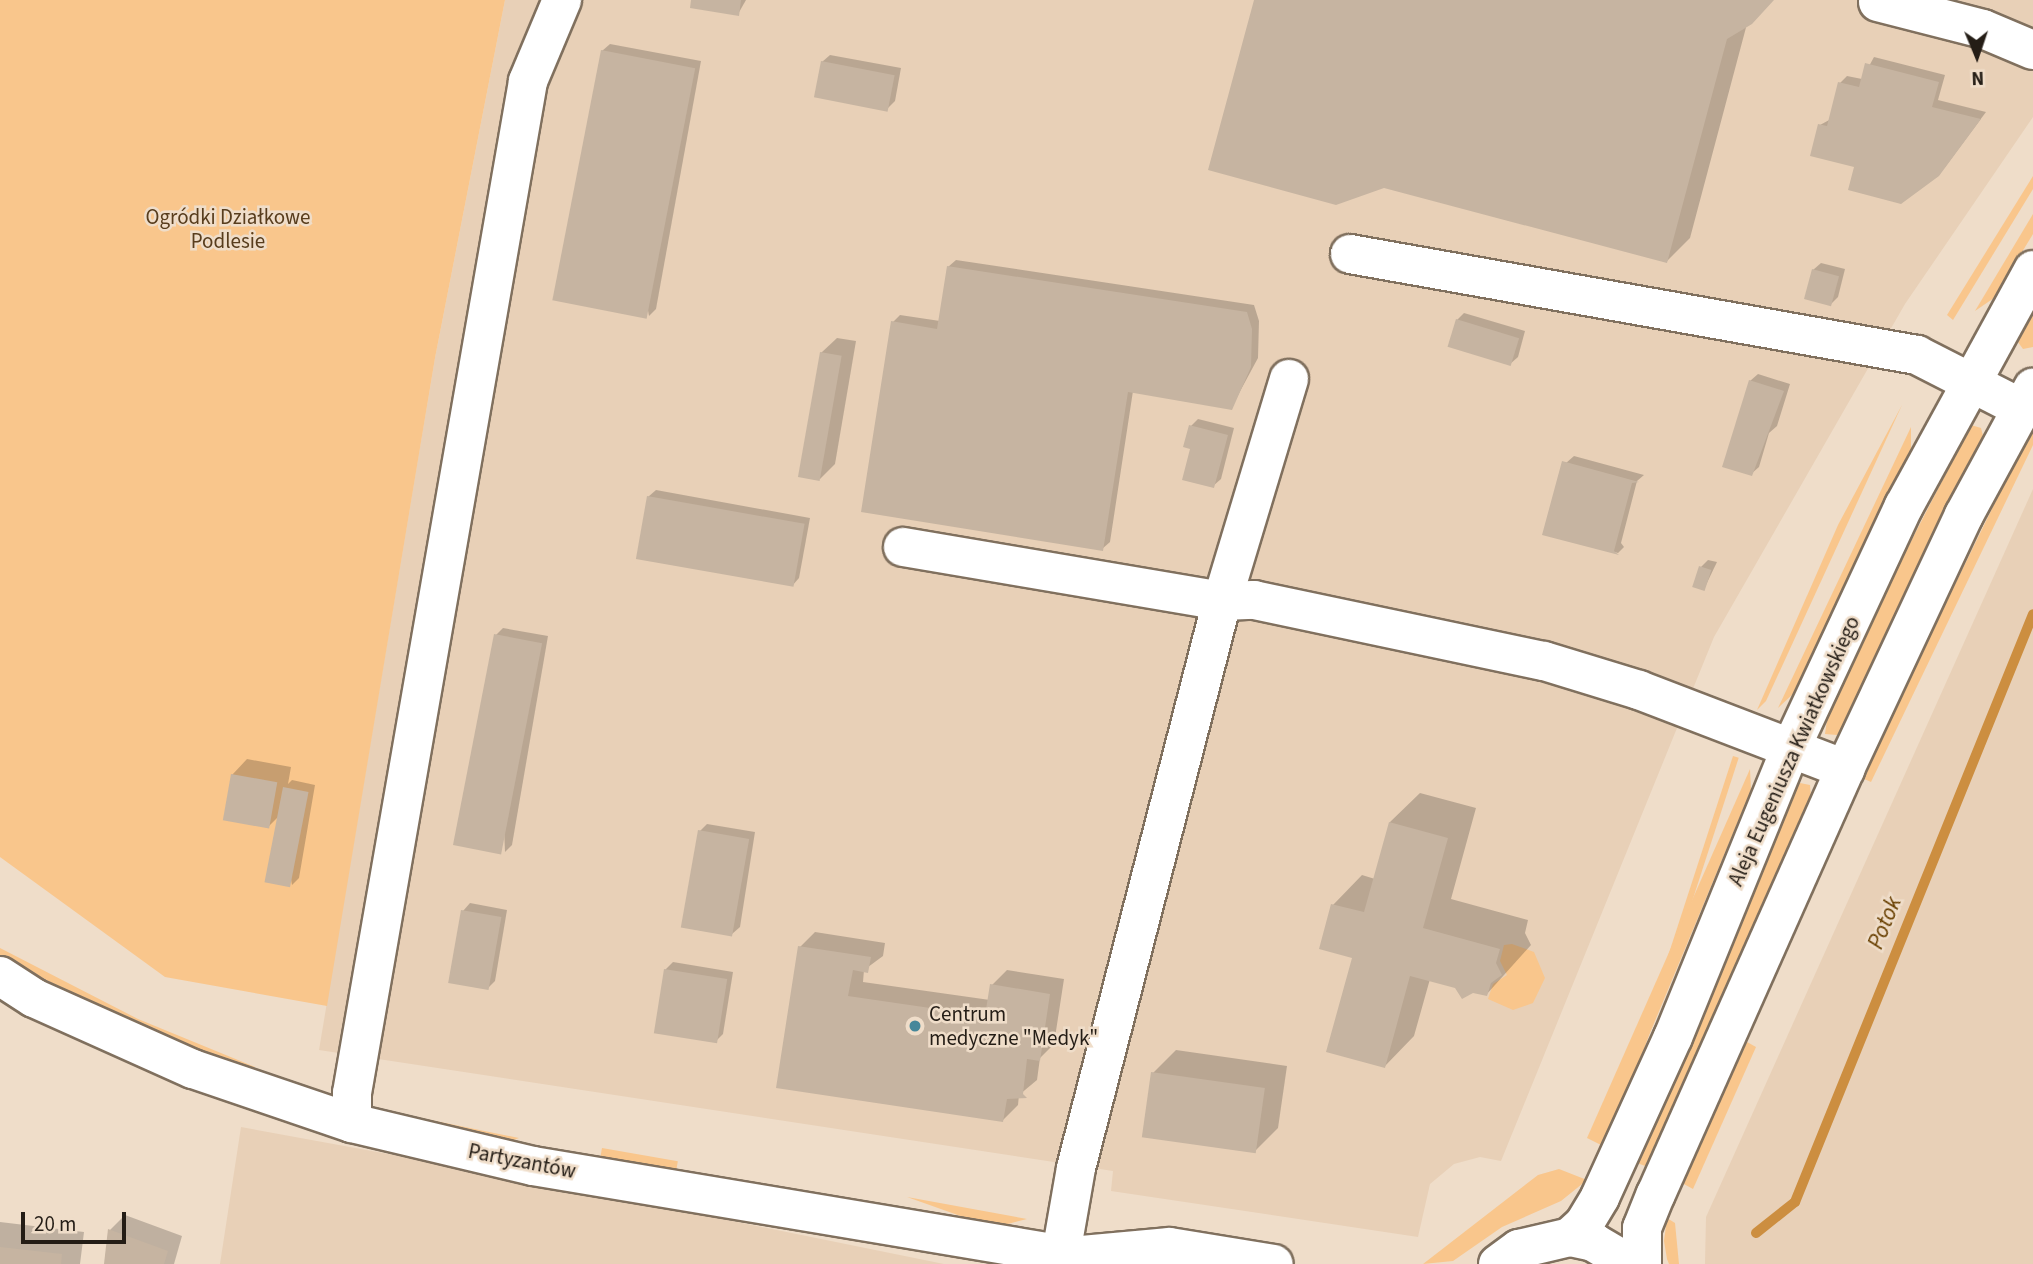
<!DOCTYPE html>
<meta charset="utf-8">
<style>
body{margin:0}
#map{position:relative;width:2033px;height:1264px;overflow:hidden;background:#efddc9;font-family:"Source Sans 3",sans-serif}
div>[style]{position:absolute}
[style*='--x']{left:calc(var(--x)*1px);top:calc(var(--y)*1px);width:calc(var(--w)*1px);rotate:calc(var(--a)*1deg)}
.built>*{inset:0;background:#e8d0b7}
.green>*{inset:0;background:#f9c68c;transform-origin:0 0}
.shadow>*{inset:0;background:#0003}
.stream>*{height:10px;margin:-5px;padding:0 5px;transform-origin:5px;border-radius:5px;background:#cc8e40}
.building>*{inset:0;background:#c6b4a1;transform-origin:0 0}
.roads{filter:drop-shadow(2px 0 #80705e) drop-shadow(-2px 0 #80705e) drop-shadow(0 2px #80705e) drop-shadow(0 -2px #80705e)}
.minor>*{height:38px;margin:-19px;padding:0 19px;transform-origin:19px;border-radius:19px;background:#fff}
.dots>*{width:19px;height:19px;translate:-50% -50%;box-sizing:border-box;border:4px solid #efddc9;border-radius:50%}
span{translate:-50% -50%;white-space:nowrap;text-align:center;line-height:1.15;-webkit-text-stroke:5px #efddc9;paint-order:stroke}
.park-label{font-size:21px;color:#583d1d}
.street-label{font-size:21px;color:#241d16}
.poi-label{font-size:21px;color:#241d16}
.left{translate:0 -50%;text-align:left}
.water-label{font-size:23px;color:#683f00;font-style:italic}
.north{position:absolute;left:1942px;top:21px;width:70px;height:70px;-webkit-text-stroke:5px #efddc9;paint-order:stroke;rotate:178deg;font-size:19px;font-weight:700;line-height:28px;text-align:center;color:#241d16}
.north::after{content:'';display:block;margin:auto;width:24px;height:32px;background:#241d16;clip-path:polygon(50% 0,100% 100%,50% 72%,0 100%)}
.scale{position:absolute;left:21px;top:1212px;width:105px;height:32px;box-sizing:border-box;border:4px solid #241d16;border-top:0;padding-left:9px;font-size:21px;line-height:24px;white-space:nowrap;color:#241d16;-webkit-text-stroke:5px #efddc9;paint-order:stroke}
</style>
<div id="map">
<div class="built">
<i style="clip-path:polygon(505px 0,2033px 0,2033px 117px,1905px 304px,1714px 637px,1501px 1161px,1480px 1157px,1454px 1164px,1430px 1184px,1418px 1237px,1111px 1191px,1113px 1171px,319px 1050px,435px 358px)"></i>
<i style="clip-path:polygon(2033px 489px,2033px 1264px,1705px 1264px,1706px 1217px)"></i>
<i style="clip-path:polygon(241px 1127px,530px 1180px,944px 1264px,220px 1264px)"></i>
</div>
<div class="green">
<i style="clip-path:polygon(0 0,505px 0,435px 358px,327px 1006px,165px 977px,0 857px)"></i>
<i style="clip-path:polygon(2033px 176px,2033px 189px,1953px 320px,1947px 315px)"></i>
<i style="clip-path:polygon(2033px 214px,2033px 234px,1994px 298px,1975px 311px)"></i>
<i style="clip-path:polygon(2033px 307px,2033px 347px,2023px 349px,2015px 338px)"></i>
<i style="clip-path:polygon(1902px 405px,1766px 701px,1757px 710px,1838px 525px)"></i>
<i style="clip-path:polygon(1971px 425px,1981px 428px,1983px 436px,1842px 729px,1837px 735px,1825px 734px,1828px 713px,1873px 615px)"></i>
<i style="clip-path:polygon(2033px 425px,2033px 445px,1871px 782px,1862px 778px,1881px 736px)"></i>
<i style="clip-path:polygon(1911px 427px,1911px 450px,1794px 693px,1778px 708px)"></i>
<i style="left:1733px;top:756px;width:6px;height:409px;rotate:18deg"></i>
<i style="clip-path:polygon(1750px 769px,1751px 790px,1603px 1146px,1587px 1138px)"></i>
<i style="clip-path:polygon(1800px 783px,1810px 785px,1811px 798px,1648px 1167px,1637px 1163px,1698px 1029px,1794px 789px)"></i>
<i style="clip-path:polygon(1512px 944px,1534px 952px,1545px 978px,1533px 1003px,1513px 1010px,1488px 999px,1493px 984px,1507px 975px,1500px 961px,1504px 945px)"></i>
<i style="clip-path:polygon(0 948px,138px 1019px,255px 1067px,248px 1070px,78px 997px,0 955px)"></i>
<i style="clip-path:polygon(1747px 1042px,1756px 1047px,1693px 1189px,1682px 1183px)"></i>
<i style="clip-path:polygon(382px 1110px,519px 1138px,505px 1143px)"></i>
<i style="left:602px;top:1148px;width:77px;height:10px;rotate:10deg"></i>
<i style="clip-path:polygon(1559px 1169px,1587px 1180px,1561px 1201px,1502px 1227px,1453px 1261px,1423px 1264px,1538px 1175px)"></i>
<i style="clip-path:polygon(907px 1197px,1027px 1219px,1004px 1225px,969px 1219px)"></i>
<i style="clip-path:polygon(1667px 1218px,1675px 1223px,1679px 1264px,1669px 1264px,1667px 1259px,1664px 1241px)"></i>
</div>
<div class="shadow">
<i style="clip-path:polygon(693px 0,746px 0,738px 14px)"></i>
<i style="clip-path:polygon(1256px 0,1773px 0,1748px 20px,1690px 238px,1667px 261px)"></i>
<i style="clip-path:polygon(610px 44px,701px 61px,656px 309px,649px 316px,602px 51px)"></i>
<i style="clip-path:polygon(830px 55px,901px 68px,895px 101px,888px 108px,822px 62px)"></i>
<i style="clip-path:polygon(1874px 57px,1945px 75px,1938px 100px,1986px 112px,1945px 167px,1856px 166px,1820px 125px,1831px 119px,1840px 83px,1847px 76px,1862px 79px)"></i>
<i style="clip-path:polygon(956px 260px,1254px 305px,1259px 321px,1258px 358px,1231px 408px,1133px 391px,1110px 542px,1102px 549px,893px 322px,900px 315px,940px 321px,948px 267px)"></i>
<i style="clip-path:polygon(1821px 263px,1845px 269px,1838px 297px,1831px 304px,1813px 270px)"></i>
<i style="clip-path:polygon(1464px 313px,1525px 331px,1518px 357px,1510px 364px,1457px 320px)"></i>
<i style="clip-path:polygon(837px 338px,856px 341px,835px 464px,820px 479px,821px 353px)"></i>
<i style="clip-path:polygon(1758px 374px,1790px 384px,1777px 426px,1769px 433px,1759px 467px,1751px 474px,1750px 381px)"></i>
<i style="clip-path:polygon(1198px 419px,1234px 428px,1221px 479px,1213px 486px,1192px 448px,1191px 426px)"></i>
<i style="clip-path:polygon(1574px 456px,1644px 475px,1637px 481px,1621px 543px,1624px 547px,1618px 553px,1547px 534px,1566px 463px)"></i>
<i style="clip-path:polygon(656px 490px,810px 518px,799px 578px,792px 586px,648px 497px)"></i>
<i style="clip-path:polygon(1708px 560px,1717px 562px,1704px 589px,1701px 567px)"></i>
<i style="clip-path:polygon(503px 628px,548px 636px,512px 845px,505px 852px,496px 635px)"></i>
<i style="clip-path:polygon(247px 759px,291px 767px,288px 784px,292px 780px,315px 785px,299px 878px,292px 885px,280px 815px,269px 826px,232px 775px)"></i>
<i style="clip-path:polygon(1420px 793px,1476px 808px,1451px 899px,1528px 920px,1525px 933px,1531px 945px,1486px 995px,1430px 979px,1414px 1036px,1385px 1066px,1354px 957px,1333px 905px,1362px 875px,1375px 879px,1390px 822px)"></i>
<i style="clip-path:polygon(707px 824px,755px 832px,740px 927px,732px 934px,700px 831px)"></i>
<i style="clip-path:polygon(470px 903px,507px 910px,495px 981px,488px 988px,463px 911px)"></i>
<i style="clip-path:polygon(815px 932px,885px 943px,883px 956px,864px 970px,863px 982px,990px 1000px,992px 985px,1007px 970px,1064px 979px,1054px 1044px,1040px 1058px,1037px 1080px,1019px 1095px,1018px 1105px,1003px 1120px,778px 1087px,800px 947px)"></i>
<i style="clip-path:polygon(673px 962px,733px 972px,723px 1034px,715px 1042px,665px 970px)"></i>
<i style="clip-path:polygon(1176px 1050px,1287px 1066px,1278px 1128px,1255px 1151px,1153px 1073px)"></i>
<i style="clip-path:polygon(125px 1215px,182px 1236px,174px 1264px,106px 1264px,110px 1230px)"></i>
<i style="clip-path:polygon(0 1222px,84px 1232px,80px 1264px,0 1264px)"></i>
</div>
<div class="stream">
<i style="--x:1756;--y:1233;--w:50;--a:-38.5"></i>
<i style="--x:1795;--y:1202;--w:634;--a:-67.96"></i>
</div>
<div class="building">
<i style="clip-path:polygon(691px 0,741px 0,739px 16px,690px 8px)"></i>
<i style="clip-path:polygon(1254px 0,1774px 0,1752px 24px,1727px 39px,1667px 263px,1384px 188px,1336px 205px,1208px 170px)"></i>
<i style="left:601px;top:50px;width:96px;height:255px;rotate:11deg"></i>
<i style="left:821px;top:61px;width:75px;height:37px;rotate:11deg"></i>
<i style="clip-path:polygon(1865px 63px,1939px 82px,1932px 107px,1981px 119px,1939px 176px,1901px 204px,1848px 190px,1854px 167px,1810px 156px,1818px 124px,1827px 126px,1838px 82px,1859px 87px)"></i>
<i style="clip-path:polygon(947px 266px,1247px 312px,1252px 329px,1251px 367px,1232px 410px,1128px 392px,1103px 551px,861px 512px,891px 321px,937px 329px)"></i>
<i style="left:1812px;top:269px;width:28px;height:31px;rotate:15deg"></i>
<i style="left:1456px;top:319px;width:66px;height:29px;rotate:17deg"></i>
<i style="left:820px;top:352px;width:22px;height:127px;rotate:10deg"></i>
<i style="clip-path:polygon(1749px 380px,1784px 391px,1752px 476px,1722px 467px)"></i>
<i style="clip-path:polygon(1189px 425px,1228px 435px,1214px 488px,1182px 480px,1190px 449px,1183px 447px)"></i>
<i style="clip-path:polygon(1562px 461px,1639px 482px,1632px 483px,1614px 551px,1619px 555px,1542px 535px)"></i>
<i style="left:647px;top:496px;width:160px;height:64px;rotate:10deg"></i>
<i style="left:1699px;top:566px;width:13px;height:22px;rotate:18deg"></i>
<i style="left:494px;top:634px;width:49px;height:215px;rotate:11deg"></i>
<i style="left:231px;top:774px;width:47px;height:47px;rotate:10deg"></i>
<i style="left:283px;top:787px;width:26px;height:97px;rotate:11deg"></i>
<i style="clip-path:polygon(1389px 822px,1448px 838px,1423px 928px,1500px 949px,1496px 963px,1502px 975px,1491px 983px,1487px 996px,1473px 993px,1462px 999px,1455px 988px,1410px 976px,1385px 1068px,1326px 1052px,1352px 958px,1319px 949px,1331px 904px,1364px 912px)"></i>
<i style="left:698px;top:830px;width:52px;height:99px;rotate:10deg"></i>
<i style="left:461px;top:910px;width:41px;height:74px;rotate:10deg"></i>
<i style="clip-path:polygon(798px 946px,871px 957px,868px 973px,853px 970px,848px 996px,985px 1016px,990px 984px,1050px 994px,1040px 1061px,1027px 1059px,1023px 1094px,1027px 1098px,1007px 1099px,1003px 1122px,776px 1088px)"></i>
<i style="left:664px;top:969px;width:64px;height:65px;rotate:9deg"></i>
<i style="left:1151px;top:1072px;width:115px;height:66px;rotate:8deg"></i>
<i style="clip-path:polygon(108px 1229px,168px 1251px,164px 1264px,104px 1264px)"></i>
<i style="clip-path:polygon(0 1247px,62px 1254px,61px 1264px,0 1264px)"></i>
</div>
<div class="roads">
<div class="minor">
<i style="--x:1878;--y:2;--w:108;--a:14.4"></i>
<i style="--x:1983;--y:29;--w:54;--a:22.8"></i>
<i style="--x:1350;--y:254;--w:576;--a:10.1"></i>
<i style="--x:1917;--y:355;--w:117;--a:27"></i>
<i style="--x:903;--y:547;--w:324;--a:9.6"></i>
<i style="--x:1222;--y:601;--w:232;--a:-73.2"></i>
<i style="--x:0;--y:976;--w:40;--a:32.9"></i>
<i style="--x:34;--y:998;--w:174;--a:24.1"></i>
<i style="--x:193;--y:1069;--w:168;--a:18.8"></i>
<i style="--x:352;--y:1123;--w:186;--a:13.4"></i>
<i style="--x:533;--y:1166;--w:545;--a:9.5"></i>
<i style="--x:1071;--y:1256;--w:99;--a:-5.2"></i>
<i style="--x:1170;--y:1247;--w:105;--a:9.3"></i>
<i style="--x:352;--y:1123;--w:30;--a:-90"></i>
<i style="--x:352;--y:1093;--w:1027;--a:-80.13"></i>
<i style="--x:528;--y:81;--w:88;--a:-67.2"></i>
<i style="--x:1570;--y:1237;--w:19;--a:-43"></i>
<i style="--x:1584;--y:1224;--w:31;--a:-59"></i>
<i style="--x:1600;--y:1197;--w:176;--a:-65.5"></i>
<i style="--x:1673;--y:1037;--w:312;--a:-67.8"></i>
<i style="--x:1791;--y:748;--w:267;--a:-65"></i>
<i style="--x:1904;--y:506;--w:269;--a:-61.3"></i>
<i style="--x:1061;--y:1254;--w:87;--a:-80.1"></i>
<i style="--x:1076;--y:1168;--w:585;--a:-75.56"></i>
<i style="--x:1222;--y:601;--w:32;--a:-2"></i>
<i style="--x:1254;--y:600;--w:296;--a:11.9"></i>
<i style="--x:1544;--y:661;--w:99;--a:17"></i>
<i style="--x:1639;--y:690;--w:221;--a:21"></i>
<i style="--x:1498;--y:1264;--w:26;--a:-36"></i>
<i style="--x:1519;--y:1249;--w:52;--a:-13.2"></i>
<i style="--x:1570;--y:1237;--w:24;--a:12"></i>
<i style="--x:1593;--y:1242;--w:43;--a:30.7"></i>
<i style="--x:1642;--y:1264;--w:36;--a:-90"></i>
<i style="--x:1642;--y:1228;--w:37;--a:-68"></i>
<i style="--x:1656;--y:1194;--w:465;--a:-66"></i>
<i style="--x:1845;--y:769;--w:280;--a:-64.9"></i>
<i style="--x:1964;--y:515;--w:145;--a:-61.5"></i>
</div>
</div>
<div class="dots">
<i style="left:915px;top:1026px;background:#46879a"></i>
</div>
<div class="park-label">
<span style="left:228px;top:229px">Ogródki Działkowe<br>Podlesie</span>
</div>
<div class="street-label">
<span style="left:1794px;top:751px;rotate:-66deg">Aleja Eugeniusza Kwiatkowskiego</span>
<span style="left:522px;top:1161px;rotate:11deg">Partyzantów</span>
</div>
<div class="poi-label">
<span class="left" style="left:929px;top:1026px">Centrum<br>medyczne "Medyk"</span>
</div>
<div class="water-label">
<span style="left:1885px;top:923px;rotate:-68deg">Potok</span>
</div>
<div class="north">N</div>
<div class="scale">20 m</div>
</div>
